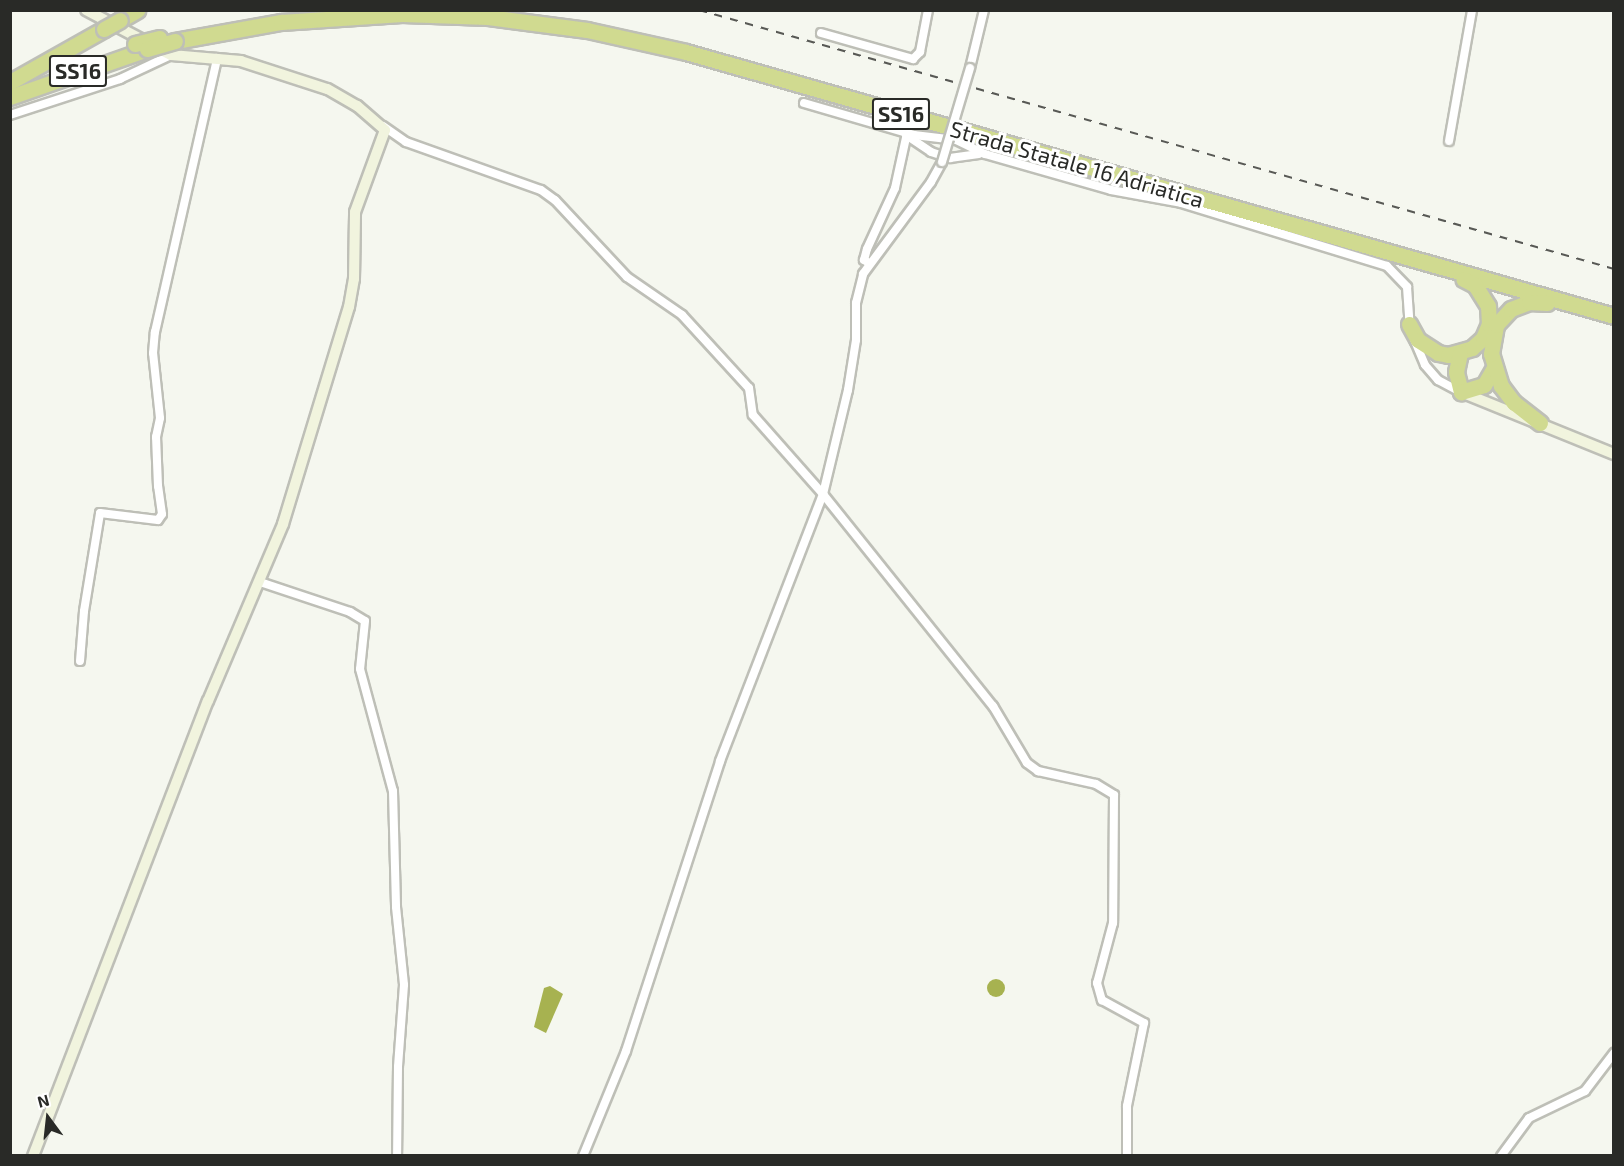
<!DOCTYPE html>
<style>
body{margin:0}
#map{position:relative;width:1624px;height:1166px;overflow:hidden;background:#f5f7ef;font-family:"Exo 2",sans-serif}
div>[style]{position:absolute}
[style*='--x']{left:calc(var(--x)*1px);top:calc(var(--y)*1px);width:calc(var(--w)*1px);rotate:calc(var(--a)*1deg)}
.water>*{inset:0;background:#a7b250}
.round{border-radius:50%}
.roads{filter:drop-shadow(2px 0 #bebfb7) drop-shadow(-2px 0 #bebfb7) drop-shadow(0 2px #bebfb7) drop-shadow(0 -2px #bebfb7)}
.street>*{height:8px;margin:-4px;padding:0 4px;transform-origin:4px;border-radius:4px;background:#fff}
.secondary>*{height:10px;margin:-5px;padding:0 5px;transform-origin:5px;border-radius:5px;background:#f1f4de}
.highway>*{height:15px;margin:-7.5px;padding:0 7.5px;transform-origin:7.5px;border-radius:7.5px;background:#d0da90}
.rail>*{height:2px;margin-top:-1px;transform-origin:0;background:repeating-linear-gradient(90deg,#585955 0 8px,transparent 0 16px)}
.bridges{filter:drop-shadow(2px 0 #bebfb7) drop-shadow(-2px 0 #bebfb7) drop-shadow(0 2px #bebfb7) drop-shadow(0 -2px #bebfb7)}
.street-bridge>*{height:8px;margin:-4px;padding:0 4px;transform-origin:4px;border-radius:4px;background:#fff}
.highway-bridge>*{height:15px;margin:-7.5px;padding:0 7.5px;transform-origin:7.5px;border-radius:7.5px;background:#d0da90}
span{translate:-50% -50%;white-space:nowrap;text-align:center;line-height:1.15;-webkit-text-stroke:6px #fff;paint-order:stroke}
.shield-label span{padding:2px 4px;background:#fff;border:2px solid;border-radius:4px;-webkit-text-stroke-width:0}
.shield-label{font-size:21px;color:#292a27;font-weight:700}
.street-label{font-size:22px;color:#292a27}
.frame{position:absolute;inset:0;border:12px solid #292a27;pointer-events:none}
.north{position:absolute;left:18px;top:1088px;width:60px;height:60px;-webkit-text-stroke:4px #fff;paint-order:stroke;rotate:345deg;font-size:16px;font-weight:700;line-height:24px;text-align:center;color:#292a27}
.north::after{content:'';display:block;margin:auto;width:21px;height:27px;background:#292a27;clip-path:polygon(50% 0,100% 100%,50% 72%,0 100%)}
</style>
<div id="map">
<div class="water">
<i class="round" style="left:987px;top:979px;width:18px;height:18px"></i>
<i style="clip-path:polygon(550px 986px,563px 994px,546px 1033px,534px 1027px,544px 988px)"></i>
</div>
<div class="roads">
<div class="street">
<i style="--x:821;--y:33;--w:96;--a:15.8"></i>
<i style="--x:913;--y:59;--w:10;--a:-45"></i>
<i style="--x:920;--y:52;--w:43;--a:-79.2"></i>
<i style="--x:970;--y:68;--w:60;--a:-76.4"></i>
<i style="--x:804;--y:103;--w:115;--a:16.2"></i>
<i style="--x:914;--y:135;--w:42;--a:6.8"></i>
<i style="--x:956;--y:140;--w:32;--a:26"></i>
<i style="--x:985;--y:154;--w:131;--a:15.9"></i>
<i style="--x:1111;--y:190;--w:71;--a:10.5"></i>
<i style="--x:1181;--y:203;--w:215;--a:17"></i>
<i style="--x:1387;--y:266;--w:29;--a:46"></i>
<i style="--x:1407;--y:287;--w:39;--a:86"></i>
<i style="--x:10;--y:115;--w:116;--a:-18.1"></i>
<i style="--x:120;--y:79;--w:56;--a:-25.2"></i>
<i style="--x:383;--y:126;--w:28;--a:35"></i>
<i style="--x:406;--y:142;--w:143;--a:19.6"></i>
<i style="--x:541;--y:190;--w:17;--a:36"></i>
<i style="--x:555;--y:200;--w:105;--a:46.9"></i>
<i style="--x:627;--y:277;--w:67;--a:34.6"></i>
<i style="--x:682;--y:315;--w:99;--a:47.5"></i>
<i style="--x:749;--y:388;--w:27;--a:82"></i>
<i style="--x:753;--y:415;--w:106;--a:48.5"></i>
<i style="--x:823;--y:494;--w:272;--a:51.3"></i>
<i style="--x:993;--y:706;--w:66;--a:59.2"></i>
<i style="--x:1027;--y:763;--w:14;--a:36"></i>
<i style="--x:1038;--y:771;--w:59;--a:12.6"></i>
<i style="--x:1096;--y:784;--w:21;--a:31"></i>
<i style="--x:1114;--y:795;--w:128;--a:90.4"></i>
<i style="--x:1113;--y:923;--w:62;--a:104.9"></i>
<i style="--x:1097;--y:983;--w:18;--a:74"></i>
<i style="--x:1102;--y:1000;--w:48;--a:28.7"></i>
<i style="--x:1144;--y:1023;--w:85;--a:101.6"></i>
<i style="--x:1127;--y:1106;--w:50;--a:90"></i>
<i style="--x:906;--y:135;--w:30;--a:34"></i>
<i style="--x:931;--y:152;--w:20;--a:18"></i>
<i style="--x:950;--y:158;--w:29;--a:-8"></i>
<i style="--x:1449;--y:141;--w:133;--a:-80"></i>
<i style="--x:869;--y:263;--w:6;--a:-149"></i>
<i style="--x:864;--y:260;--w:11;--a:-75"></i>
<i style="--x:867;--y:249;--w:67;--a:-65.3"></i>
<i style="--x:895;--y:188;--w:56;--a:-77.7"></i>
<i style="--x:1414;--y:339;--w:28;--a:67"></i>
<i style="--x:1425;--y:365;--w:20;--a:49"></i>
<i style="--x:1438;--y:380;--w:26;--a:28"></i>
<i style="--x:260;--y:582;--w:95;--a:18.4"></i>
<i style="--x:350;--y:612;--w:17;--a:31"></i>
<i style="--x:365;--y:621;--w:48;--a:95.9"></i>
<i style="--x:360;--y:669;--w:126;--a:74.9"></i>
<i style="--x:393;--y:791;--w:116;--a:88.5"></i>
<i style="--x:396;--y:907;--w:78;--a:84.1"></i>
<i style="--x:404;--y:985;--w:82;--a:94.2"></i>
<i style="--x:398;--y:1067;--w:89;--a:90.6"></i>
<i style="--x:80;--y:661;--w:50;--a:-85.4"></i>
<i style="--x:84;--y:611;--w:99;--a:-80.7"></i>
<i style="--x:100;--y:513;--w:58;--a:6.9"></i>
<i style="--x:158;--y:520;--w:7;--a:-56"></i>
<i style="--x:162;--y:514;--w:28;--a:-98"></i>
<i style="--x:158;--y:486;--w:49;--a:-92.3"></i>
<i style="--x:156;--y:437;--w:19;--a:-78"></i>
<i style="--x:160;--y:418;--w:65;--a:-96.1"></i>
<i style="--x:153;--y:353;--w:21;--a:-85"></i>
<i style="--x:155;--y:332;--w:281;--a:-77.2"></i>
<i style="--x:583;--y:1156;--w:113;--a:-67.7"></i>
<i style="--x:626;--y:1051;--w:305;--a:-72"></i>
<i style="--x:720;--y:761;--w:286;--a:-68.9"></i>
<i style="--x:823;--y:494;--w:107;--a:-76.5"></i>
<i style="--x:848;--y:390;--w:51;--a:-80.9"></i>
<i style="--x:856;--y:340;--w:37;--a:-90"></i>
<i style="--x:856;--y:303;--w:30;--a:-76"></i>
<i style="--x:863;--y:274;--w:114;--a:-53.5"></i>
<i style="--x:931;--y:182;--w:23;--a:-61"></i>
<i style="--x:1501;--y:1156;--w:47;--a:-53.6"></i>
<i style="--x:1529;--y:1118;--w:62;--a:-25.7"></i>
<i style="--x:1585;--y:1091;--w:48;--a:-52.7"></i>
</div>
<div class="secondary">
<i style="--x:1461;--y:392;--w:165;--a:22.1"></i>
<i style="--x:33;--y:1156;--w:487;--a:-69"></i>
<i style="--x:208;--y:701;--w:192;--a:-67"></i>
<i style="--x:283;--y:524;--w:227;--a:-73.1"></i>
<i style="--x:349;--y:307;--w:28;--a:-80"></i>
<i style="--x:354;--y:279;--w:67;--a:-89.1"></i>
<i style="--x:355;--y:212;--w:87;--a:-69.9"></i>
<i style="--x:385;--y:130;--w:37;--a:-139"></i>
<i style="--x:357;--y:106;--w:34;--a:-150"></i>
<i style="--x:327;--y:89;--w:90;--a:-162"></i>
<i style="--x:241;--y:61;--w:70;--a:-175.1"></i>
<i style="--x:171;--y:55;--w:96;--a:-152.1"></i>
</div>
<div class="highway">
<i style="--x:120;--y:20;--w:20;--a:-30"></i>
<i style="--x:175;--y:41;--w:108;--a:-10.2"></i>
<i style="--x:281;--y:22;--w:121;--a:-3.8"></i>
<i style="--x:402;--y:14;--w:86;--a:2"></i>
<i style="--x:488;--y:17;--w:100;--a:7.5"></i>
<i style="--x:587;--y:30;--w:101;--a:12.5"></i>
<i style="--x:686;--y:52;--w:965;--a:15.88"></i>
<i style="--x:10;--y:82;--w:108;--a:-29.4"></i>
<i style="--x:10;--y:97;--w:145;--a:-19.3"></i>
<i style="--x:1409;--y:324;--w:18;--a:61"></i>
<i style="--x:1418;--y:340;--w:24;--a:33"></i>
<i style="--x:1438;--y:353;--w:10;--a:11"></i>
<i style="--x:1448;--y:355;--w:25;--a:-16"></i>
<i style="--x:1472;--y:348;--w:15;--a:-42"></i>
<i style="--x:1483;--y:338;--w:15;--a:-67"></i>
<i style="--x:1489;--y:324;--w:18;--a:-93"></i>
<i style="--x:1488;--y:306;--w:25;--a:-122"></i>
<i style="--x:1475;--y:285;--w:13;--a:-153"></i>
<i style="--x:1460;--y:353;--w:19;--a:102"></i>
<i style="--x:1456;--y:372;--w:21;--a:76"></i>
<i style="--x:1461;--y:392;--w:24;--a:-17"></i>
<i style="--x:1484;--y:385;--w:20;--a:-60"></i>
<i style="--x:1540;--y:423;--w:33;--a:-142"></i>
<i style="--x:1514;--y:403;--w:21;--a:-127"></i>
<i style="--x:1501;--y:386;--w:34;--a:-107"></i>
<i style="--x:1491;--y:354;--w:29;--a:-80"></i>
<i style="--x:1496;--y:325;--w:22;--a:-47"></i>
<i style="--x:1511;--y:309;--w:19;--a:-21"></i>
<i style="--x:1529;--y:302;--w:18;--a:3"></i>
</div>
</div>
<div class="rail">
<i style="--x:699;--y:10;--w:951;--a:15.8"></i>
</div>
<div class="bridges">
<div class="street-bridge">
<i style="--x:942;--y:162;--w:98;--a:-73.4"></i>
</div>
<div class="highway-bridge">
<i style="--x:104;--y:29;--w:18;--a:-29"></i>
<i style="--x:135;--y:44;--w:25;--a:-14"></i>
<i style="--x:147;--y:49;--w:29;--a:-16"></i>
</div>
</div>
<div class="shield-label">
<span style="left:78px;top:71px">SS16</span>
<span style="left:901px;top:114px">SS16</span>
</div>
<div class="street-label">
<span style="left:1077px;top:164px;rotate:16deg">Strada Statale 16 Adriatica</span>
</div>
<div class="frame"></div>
<div class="north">N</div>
</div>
